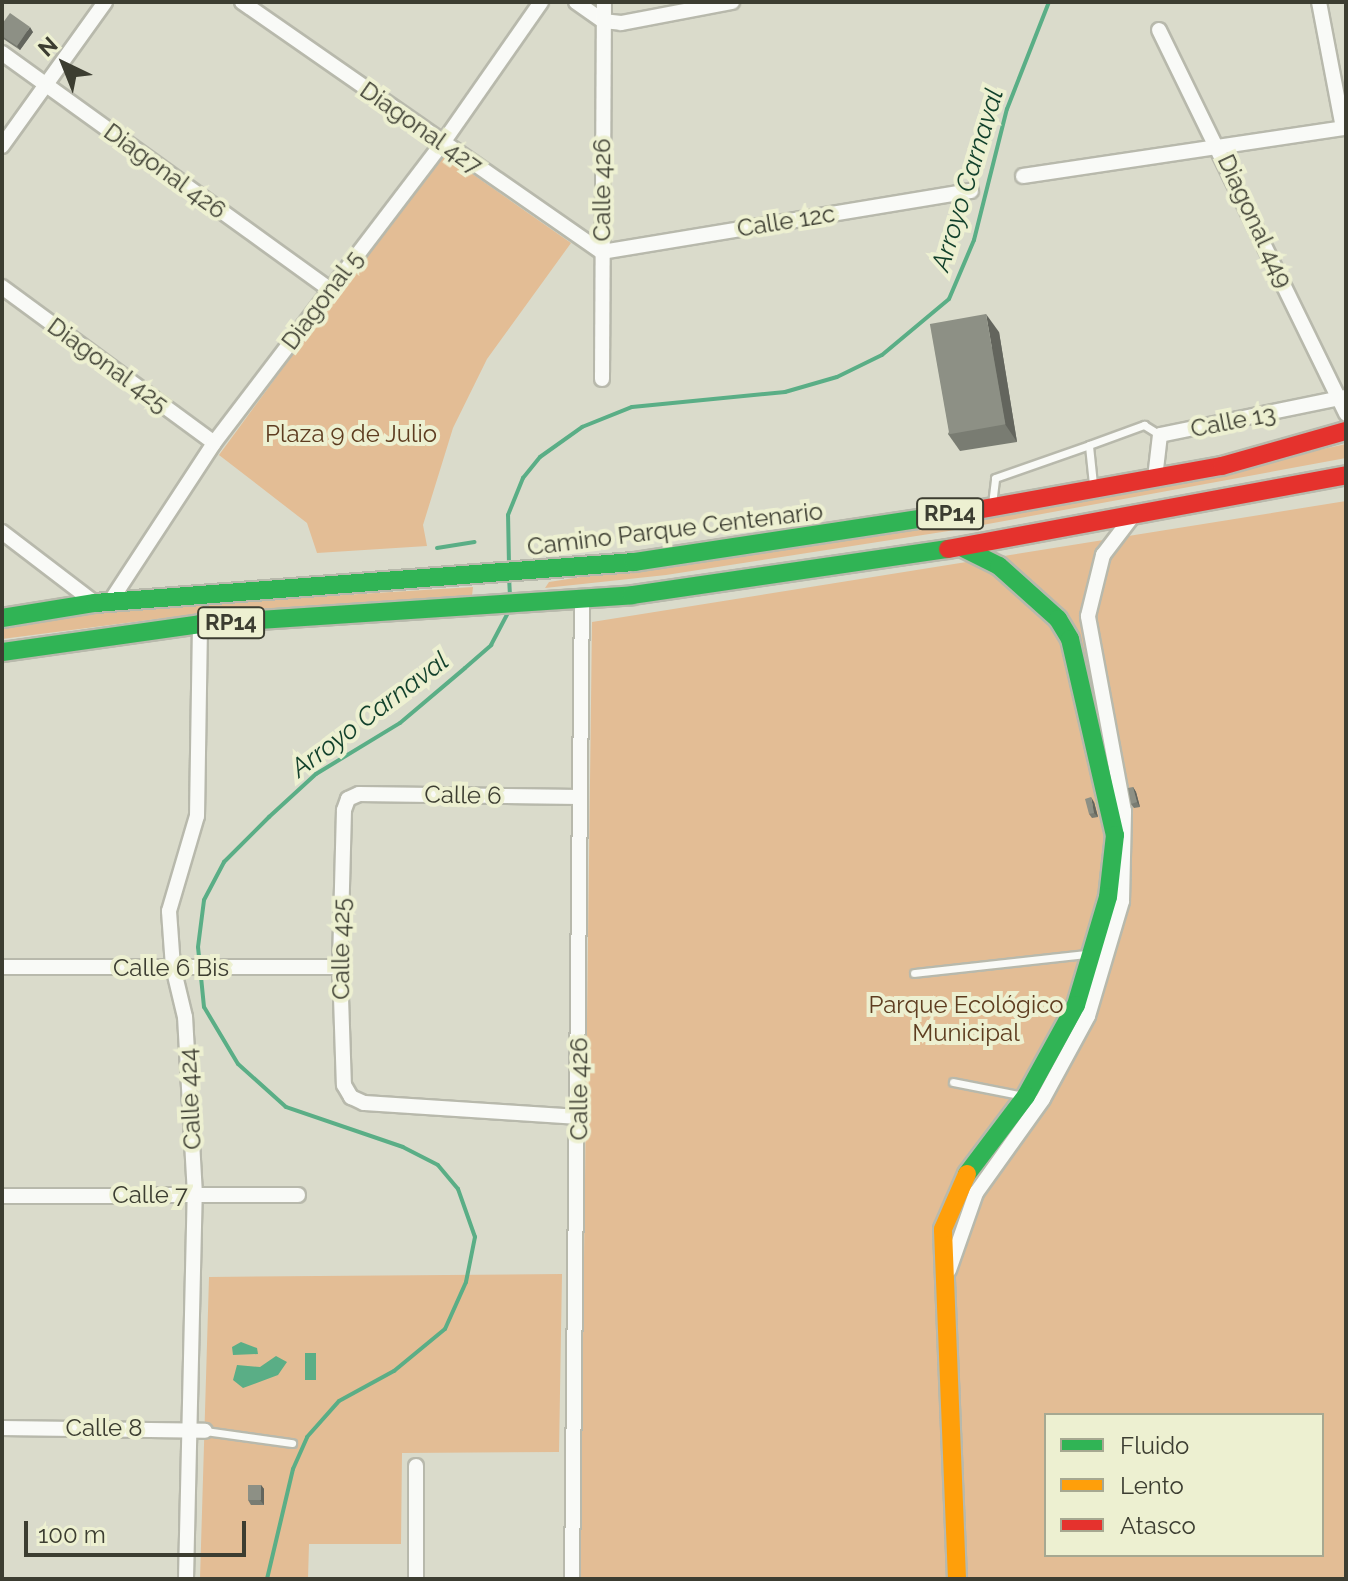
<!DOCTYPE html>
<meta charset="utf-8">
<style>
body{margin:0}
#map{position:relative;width:1348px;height:1581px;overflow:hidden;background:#dadbcb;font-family:Raleway,sans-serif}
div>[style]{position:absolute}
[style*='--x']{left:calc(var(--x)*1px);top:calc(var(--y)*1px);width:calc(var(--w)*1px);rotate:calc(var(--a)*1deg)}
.green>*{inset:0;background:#e3bd95}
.water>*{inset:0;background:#5aae86;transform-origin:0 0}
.stream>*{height:4px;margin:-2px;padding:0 2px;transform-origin:2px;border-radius:2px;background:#5aae86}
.roads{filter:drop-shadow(2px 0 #b8b9ac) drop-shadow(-2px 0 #b8b9ac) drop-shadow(0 2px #b8b9ac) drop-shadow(0 -2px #b8b9ac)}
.lane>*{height:7px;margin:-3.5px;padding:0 3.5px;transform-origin:3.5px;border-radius:3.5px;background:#f9faf7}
.street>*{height:14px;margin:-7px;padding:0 7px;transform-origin:7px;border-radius:7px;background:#f9faf7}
.fast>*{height:18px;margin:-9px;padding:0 9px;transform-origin:9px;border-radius:9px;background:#30b455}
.slow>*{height:18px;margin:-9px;padding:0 9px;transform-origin:9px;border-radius:9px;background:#ff9f0a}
.jam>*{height:18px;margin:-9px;padding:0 9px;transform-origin:9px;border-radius:9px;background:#e5322d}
.wall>*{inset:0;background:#797c72}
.shaded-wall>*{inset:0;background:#63655d}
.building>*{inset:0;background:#8d9085;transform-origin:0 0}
span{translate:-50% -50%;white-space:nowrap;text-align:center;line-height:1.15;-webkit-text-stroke:8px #edf0d1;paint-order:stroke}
.shield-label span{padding:2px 6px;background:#edf0d1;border:2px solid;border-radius:6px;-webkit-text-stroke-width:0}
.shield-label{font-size:22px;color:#3c3d31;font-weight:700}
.street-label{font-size:24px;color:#3c3d31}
.park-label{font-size:24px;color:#5e3d20}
.water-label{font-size:26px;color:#103f2a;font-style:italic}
.frame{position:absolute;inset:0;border:4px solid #3c3d31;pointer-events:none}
.legend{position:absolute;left:1044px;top:1413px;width:280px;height:144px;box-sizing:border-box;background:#edf0d1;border:2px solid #a6a891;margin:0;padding:10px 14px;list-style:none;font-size:24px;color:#3c3d31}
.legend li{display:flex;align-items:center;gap:16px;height:40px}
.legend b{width:40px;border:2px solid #a6a891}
.north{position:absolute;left:24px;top:24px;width:80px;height:80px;-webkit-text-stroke:6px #edf0d1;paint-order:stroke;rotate:317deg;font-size:22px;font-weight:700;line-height:32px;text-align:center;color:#3c3d31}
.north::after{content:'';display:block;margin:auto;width:28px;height:36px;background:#3c3d31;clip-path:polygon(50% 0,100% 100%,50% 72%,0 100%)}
.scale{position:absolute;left:24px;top:1521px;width:222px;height:36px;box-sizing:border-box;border:4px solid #3c3d31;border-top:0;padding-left:10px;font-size:24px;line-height:28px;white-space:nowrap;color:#3c3d31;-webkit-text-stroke:6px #edf0d1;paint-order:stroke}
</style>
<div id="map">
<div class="green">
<i style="clip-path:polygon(441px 152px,571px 243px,487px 359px,453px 428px,423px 525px,427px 546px,317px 553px,307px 523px,219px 455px)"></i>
<i style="clip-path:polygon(1346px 444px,1346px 458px,955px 530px,666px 575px,545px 588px,549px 582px,1139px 489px)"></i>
<i style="clip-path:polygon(evenodd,1346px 501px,1346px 1579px,580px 1579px,592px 622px,1346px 501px,1046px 1415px,1322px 1415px,1322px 1555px,1046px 1555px,1046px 1415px)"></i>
<i style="clip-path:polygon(473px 587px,472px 596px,172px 617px,2px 639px,2px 628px,119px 609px)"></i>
<i style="clip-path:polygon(562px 1274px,559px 1452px,402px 1453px,401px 1544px,309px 1544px,308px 1579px,200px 1579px,209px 1277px)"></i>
</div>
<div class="water">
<i style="clip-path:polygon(241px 1342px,257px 1348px,258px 1354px,233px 1355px,232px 1347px)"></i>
<i style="left:305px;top:1353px;width:11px;height:27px"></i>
<i style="clip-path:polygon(276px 1356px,287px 1362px,278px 1375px,243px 1388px,233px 1380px,237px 1365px,260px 1367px)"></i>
</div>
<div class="stream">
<i style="--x:437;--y:548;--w:38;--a:-9"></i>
<i style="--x:509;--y:565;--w:50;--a:-91.1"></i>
<i style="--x:508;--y:515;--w:40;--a:-68"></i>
<i style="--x:523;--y:478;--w:27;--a:-51"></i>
<i style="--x:540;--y:457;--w:52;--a:-35.5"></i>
<i style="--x:582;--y:427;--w:54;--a:-21.8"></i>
<i style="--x:632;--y:407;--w:154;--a:-5.6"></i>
<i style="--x:785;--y:392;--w:54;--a:-16.1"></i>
<i style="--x:837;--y:377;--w:50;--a:-26.1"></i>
<i style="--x:882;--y:355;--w:87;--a:-39.9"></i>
<i style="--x:949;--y:299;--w:64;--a:-67"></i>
<i style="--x:974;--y:240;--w:135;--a:-75.9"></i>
<i style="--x:1007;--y:109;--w:115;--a:-68.6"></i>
<i style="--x:509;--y:577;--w:20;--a:87"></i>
<i style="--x:267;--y:1579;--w:113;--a:-76.7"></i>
<i style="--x:293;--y:1469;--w:35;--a:-66"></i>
<i style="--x:307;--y:1437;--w:48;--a:-48.4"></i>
<i style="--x:339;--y:1401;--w:63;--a:-28.6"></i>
<i style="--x:394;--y:1371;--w:66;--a:-39.5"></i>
<i style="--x:445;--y:1329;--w:51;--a:-65.9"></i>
<i style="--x:466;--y:1282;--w:46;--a:-78.7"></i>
<i style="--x:475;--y:1237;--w:51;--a:-109.5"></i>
<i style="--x:458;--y:1189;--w:31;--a:-130"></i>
<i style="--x:438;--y:1165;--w:39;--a:-153"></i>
<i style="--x:403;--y:1147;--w:124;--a:-161.1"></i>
<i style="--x:286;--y:1107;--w:64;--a:-138.1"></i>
<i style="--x:238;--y:1064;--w:66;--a:-120.8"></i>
<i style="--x:204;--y:1007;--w:60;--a:-95.7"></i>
<i style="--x:198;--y:947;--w:47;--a:-82.7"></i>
<i style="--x:204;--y:900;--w:43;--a:-62.2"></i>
<i style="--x:224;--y:862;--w:64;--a:-45"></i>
<i style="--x:269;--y:817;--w:64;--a:-42.5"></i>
<i style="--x:316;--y:774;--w:98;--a:-31.3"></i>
<i style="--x:400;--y:723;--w:85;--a:-40.2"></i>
<i style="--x:465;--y:668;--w:35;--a:-41"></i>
<i style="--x:491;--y:645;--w:41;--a:-62.2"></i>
</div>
<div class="roads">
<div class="lane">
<i style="--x:1093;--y:484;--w:39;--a:-96"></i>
<i style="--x:1089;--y:445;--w:59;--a:-20"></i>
<i style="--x:1144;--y:425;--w:19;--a:32"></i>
<i style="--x:992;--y:504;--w:26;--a:-83"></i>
<i style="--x:995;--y:478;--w:100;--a:-19.3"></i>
<i style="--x:914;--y:973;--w:174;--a:-6.3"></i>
<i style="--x:953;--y:1082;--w:72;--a:11.2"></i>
<i style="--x:205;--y:1431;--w:88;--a:7.9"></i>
</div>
<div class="street">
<i style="--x:242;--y:2;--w:438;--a:34.8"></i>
<i style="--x:602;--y:252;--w:374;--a:-9.4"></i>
<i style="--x:576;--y:2;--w:33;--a:35"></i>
<i style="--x:603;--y:21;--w:18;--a:6"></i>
<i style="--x:621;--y:23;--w:113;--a:-10.7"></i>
<i style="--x:1319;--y:2;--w:128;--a:79.2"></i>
<i style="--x:1159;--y:30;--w:427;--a:64"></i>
<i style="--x:2;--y:53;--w:403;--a:35.8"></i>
<i style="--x:2;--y:146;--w:177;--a:-54.4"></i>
<i style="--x:1023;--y:176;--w:327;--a:-8.5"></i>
<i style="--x:2;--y:287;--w:263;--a:36.3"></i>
<i style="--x:602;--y:379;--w:377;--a:-89.7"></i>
<i style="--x:1155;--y:478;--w:43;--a:-83.4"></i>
<i style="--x:1160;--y:435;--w:189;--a:-11.6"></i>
<i style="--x:2;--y:532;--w:117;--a:37.4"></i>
<i style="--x:110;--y:602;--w:190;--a:-56.8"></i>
<i style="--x:214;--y:443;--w:376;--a:-52.7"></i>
<i style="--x:442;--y:144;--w:173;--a:-55.1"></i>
<i style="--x:579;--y:797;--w:220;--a:-179.2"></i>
<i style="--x:359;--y:794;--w:12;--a:156"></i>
<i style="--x:348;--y:799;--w:12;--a:110"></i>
<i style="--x:344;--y:810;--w:157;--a:91.5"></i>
<i style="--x:340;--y:967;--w:118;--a:88.1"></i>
<i style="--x:344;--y:1085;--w:14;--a:60"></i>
<i style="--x:351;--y:1097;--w:14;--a:25"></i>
<i style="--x:364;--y:1103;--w:216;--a:3.7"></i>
<i style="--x:2;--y:967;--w:338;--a:0"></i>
<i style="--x:2;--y:1196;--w:296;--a:-0.2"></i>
<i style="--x:949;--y:1270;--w:82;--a:-70.7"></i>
<i style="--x:976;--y:1193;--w:115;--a:-54.5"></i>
<i style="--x:1043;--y:1099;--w:94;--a:-61.5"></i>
<i style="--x:1088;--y:1016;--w:120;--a:-73.5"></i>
<i style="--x:1122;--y:901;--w:90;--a:-88.7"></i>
<i style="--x:1124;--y:811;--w:198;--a:-100.5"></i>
<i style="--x:1088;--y:616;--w:63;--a:-76.2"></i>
<i style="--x:1103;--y:555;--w:48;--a:-52.7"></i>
<i style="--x:2;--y:1428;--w:203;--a:0.8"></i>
<i style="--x:186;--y:1579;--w:384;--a:-88.7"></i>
<i style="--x:195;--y:1195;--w:178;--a:-93.2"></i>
<i style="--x:185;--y:1017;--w:51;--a:-103.5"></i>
<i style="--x:173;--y:967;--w:56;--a:-94.1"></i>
<i style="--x:169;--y:911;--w:99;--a:-73.6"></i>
<i style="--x:197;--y:816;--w:192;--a:-89.1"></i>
<i style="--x:416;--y:1579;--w:113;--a:-90"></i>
<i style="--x:572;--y:1579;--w:980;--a:-89.42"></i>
</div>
<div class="fast">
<i style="--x:961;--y:547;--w:42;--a:26.6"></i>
<i style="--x:999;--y:566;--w:79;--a:41.9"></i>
<i style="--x:1058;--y:619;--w:23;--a:59"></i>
<i style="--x:1070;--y:639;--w:201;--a:77.1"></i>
<i style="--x:1115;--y:835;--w:62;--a:96.4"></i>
<i style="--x:1108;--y:897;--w:113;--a:106.5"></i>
<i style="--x:1076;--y:1005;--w:104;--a:118.8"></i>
<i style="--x:1026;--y:1096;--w:98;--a:127.1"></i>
<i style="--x:2;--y:618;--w:94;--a:-9.2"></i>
<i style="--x:95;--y:603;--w:541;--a:-4.35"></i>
<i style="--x:634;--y:562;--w:341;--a:-8.6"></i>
<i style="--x:2;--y:652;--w:200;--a:-8"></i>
<i style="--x:200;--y:624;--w:433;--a:-3.8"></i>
<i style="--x:632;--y:595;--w:319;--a:-8.3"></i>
</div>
<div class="slow">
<i style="--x:957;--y:1579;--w:350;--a:-92.3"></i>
<i style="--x:943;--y:1229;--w:60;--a:-66.4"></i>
</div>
<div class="jam">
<i style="--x:971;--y:511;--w:255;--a:-10.2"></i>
<i style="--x:1222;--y:466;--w:129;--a:-15.8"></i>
<i style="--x:948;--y:549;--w:405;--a:-10.5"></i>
</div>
</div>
<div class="wall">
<i style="clip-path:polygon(2px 24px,33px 32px,20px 50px,2px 38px)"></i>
<i style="clip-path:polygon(999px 332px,1017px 442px,960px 451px,948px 434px)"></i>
<i style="clip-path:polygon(1133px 787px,1136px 792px,1140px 807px,1134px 808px,1131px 804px)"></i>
<i style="clip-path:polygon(1094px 802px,1098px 817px,1092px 818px,1089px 814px)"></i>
<i style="clip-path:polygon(261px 1485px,264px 1489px,264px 1505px,251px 1505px,248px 1500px)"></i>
</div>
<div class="shaded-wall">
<i style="clip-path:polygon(30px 27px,33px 32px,20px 50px,17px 46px)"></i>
<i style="clip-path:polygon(986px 314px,999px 332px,1017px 442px,1005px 424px)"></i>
<i style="clip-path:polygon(1133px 787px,1136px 792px,1140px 807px,1137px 802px)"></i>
<i style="clip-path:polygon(1091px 797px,1094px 802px,1098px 817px,1094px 813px)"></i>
<i style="clip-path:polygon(261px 1485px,264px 1489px,264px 1505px,260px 1500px)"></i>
</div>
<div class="building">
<i style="clip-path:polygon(10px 13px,30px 27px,17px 46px,2px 36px,2px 24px)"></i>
<i style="left:986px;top:314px;width:112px;height:57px;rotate:80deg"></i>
<i style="clip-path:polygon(1133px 787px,1137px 802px,1131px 804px,1128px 788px)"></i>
<i style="clip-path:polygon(1091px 797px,1094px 813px,1089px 814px,1085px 799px)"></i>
<i style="left:248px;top:1485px;width:13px;height:15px"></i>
</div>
<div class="shield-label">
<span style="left:950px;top:514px">RP14</span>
<span style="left:231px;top:623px">RP14</span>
</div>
<div class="street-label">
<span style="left:421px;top:128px;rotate:35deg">Diagonal 427</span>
<span style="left:165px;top:171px;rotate:36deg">Diagonal 426</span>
<span style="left:602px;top:190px;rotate:-90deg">Calle 426</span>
<span style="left:786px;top:221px;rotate:-9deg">Calle 12c</span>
<span style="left:1255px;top:221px;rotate:65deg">Diagonal 449</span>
<span style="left:322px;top:300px;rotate:-53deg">Diagonal 5</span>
<span style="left:108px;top:365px;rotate:36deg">Diagonal 425</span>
<span style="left:1233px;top:421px;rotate:-11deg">Calle 13</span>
<span style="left:675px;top:529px;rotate:-7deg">Camino Parque Centenario</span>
<span style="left:463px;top:795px;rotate:1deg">Calle 6</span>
<span style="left:341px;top:949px;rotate:-90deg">Calle 425</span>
<span style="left:171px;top:968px">Calle 6 Bis</span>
<span style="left:579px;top:1089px;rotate:-90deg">Calle 426</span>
<span style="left:190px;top:1099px;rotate:-93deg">Calle 424</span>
<span style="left:150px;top:1195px">Calle 7</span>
<span style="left:104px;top:1428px">Calle 8</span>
</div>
<div class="park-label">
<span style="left:351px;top:434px">Plaza 9 de Julio</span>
<span style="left:966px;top:1019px">Parque Ecológico<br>Municipal</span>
</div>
<div class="water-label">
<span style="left:968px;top:180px;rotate:-73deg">Arroyo Carnaval</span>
<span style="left:370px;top:715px;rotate:-37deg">Arroyo Carnaval</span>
</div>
<div class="frame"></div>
<ul class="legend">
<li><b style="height:10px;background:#30b455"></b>Fluido</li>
<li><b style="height:10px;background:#ff9f0a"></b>Lento</li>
<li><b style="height:10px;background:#e5322d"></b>Atasco</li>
</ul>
<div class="north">N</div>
<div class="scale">100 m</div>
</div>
